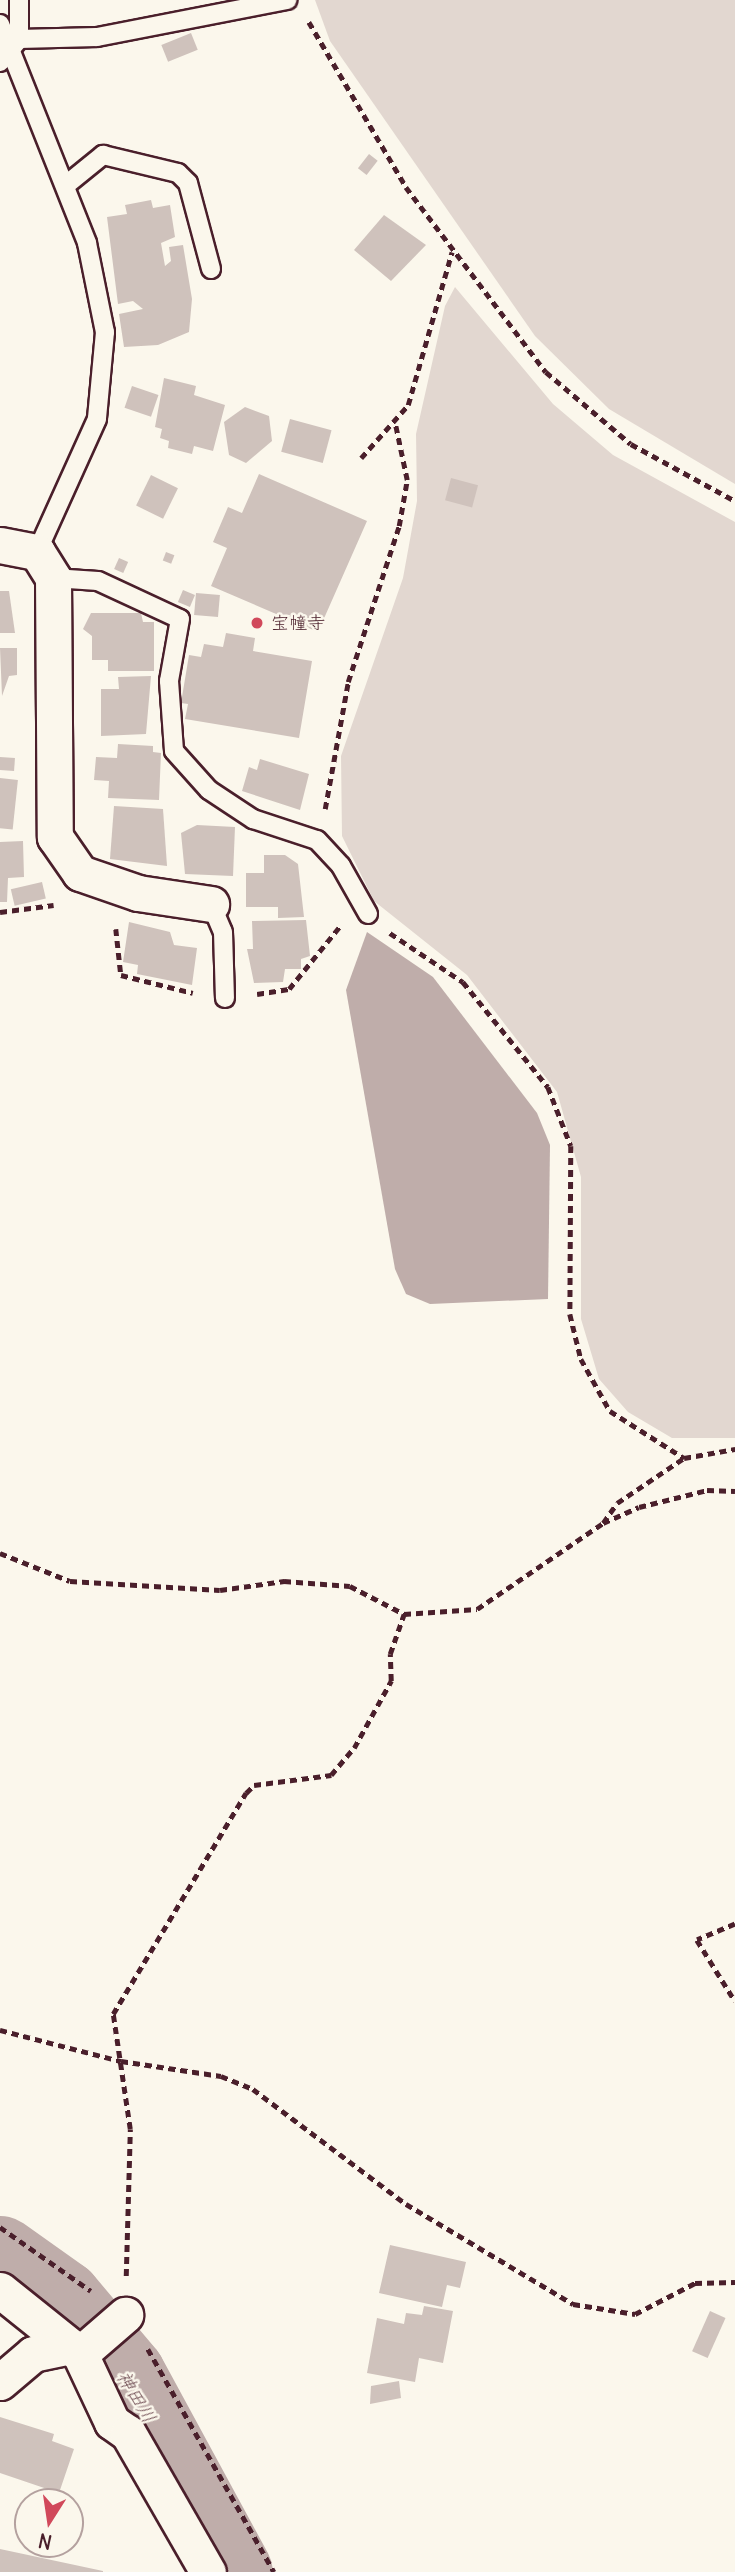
<!DOCTYPE html>
<meta charset="utf-8">
<style>
body{margin:0}
#map{position:relative;width:735px;height:2572px;overflow:hidden;background:#fbf7ec;font-family:Delius,"Klee One",sans-serif}
div>[style]{position:absolute}
[style*='--x']{left:calc(var(--x)*1px);top:calc(var(--y)*1px);width:calc(var(--w)*1px);rotate:calc(var(--a)*1deg)}
.green>*{inset:0;background:#e2d7d0}
.water>*{inset:0;background:#bfadaa}
.river>*{height:79px;margin:-39.5px;padding:0 39.5px;transform-origin:39.5px;border-radius:39.5px;background:#bfadaa}
.building>*{inset:0;background:#cfc2bc;transform-origin:0 0}
.path>*{height:4.5px;margin-top:-2.25px;transform-origin:0;background:repeating-linear-gradient(90deg,#4a1f2b 0 7px,transparent 0 12px)}
.roads{filter:drop-shadow(2px 0 #4a1f2b) drop-shadow(-2px 0 #4a1f2b) drop-shadow(0 2px #4a1f2b) drop-shadow(0 -2px #4a1f2b)}
.lane>*{height:18px;margin:-9px;padding:0 9px;transform-origin:9px;border-radius:9px;background:#fbf7ec}
.street>*{height:35px;margin:-17.5px;padding:0 17.5px;transform-origin:17.5px;border-radius:17.5px;background:#fbf7ec}
.dots>*{width:19px;height:19px;translate:-50% -50%;box-sizing:border-box;border:4px solid #fbf7ec;border-radius:50%}
span{translate:-50% -50%;white-space:nowrap;text-align:center;line-height:1.15;-webkit-text-stroke:5px #fbf7ec;paint-order:stroke}
.poi-label{font-size:18px;color:#4a1f2b}
.left{translate:0 -50%;text-align:left}
.water-label{font-size:19px;color:#6d4a51;font-style:italic}
.north{position:absolute;left:14px;top:2488px;width:70px;height:70px;box-sizing:border-box;background:#fbf7ec;border:2px solid #b4a19f;border-radius:50%;rotate:192deg;font-size:19px;font-weight:700;line-height:28px;text-align:center;color:#4a1f2b}
.north::after{content:'';display:block;margin:auto;width:24px;height:32px;background:#d1495b;clip-path:polygon(50% 0,100% 100%,50% 72%,0 100%)}
</style>
<div id="map">
<div class="green">
<i style="clip-path:polygon(315px 0,735px 0,735px 484px,609px 409px,535px 336px,330px 41px)"></i>
<i style="clip-path:polygon(455px 287px,553px 404px,613px 455px,735px 522px,735px 1438px,672px 1438px,628px 1412px,599px 1379px,581px 1319px,581px 1177px,557px 1092px,467px 975px,374px 901px,342px 836px,341px 756px,403px 578px,417px 501px,416px 434px,445px 306px)"></i>
</div>
<div class="water">
<i style="clip-path:polygon(367px 932px,433px 977px,537px 1113px,550px 1145px,548px 1299px,430px 1304px,406px 1294px,395px 1269px,346px 990px)"></i>
</div>
<div class="river">
<i style="--x:0;--y:2255;--w:76;--a:35.4"></i>
<i style="--x:62;--y:2299;--w:99;--a:49.9"></i>
<i style="--x:126;--y:2375;--w:224;--a:61.5"></i>
</div>
<div class="building">
<i style="left:191px;top:33px;width:18px;height:32px;rotate:68deg"></i>
<i style="left:369px;top:154px;width:11px;height:18px;rotate:38deg"></i>
<i style="clip-path:polygon(151px 200px,153px 208px,170px 205px,175px 237px,161px 243px,165px 266px,171px 261px,169px 247px,183px 245px,192px 299px,189px 332px,158px 345px,124px 347px,119px 314px,143px 309px,133px 301px,118px 304px,107px 217px,127px 214px,125px 205px)"></i>
<i style="clip-path:polygon(384px 215px,426px 245px,391px 281px,354px 250px)"></i>
<i style="clip-path:polygon(164px 378px,196px 386px,194px 395px,225px 405px,213px 451px,194px 446px,192px 454px,168px 448px,169px 441px,160px 438px,162px 429px,155px 427px)"></i>
<i style="left:132px;top:386px;width:28px;height:23px;rotate:19deg"></i>
<i style="clip-path:polygon(245px 407px,269px 416px,272px 441px,246px 463px,229px 455px,224px 422px)"></i>
<i style="left:290px;top:419px;width:43px;height:34px;rotate:15deg"></i>
<i style="clip-path:polygon(259px 474px,367px 521px,318px 632px,211px 586px,227px 548px,213px 542px,228px 507px,242px 513px)"></i>
<i style="left:151px;top:475px;width:30px;height:34px;rotate:26deg"></i>
<i style="left:451px;top:478px;width:28px;height:23px;rotate:15deg"></i>
<i style="left:166px;top:552px;width:9px;height:9px;rotate:21deg"></i>
<i style="left:119px;top:558px;width:10px;height:12px;rotate:24deg"></i>
<i style="left:183px;top:590px;width:13px;height:13px;rotate:23deg"></i>
<i style="clip-path:polygon(0 591px,9px 591px,15px 633px,0 633px)"></i>
<i style="left:196px;top:593px;width:24px;height:22px;rotate:5deg"></i>
<i style="clip-path:polygon(91px 613px,141px 613px,143px 622px,154px 622px,154px 671px,108px 671px,108px 660px,92px 660px,92px 636px,83px 629px)"></i>
<i style="clip-path:polygon(226px 633px,255px 638px,253px 651px,312px 661px,299px 738px,185px 719px,188px 704px,181px 703px,189px 655px,201px 657px,204px 644px,223px 647px)"></i>
<i style="clip-path:polygon(0 648px,17px 648px,17px 675px,9px 676px,2px 696px)"></i>
<i style="clip-path:polygon(151px 676px,146px 734px,101px 736px,101px 689px,119px 689px,118px 677px)"></i>
<i style="clip-path:polygon(118px 744px,153px 746px,153px 752px,161px 753px,159px 800px,108px 798px,109px 781px,94px 780px,96px 757px,117px 758px)"></i>
<i style="left:0;top:757px;width:15px;height:13px;rotate:4deg"></i>
<i style="clip-path:polygon(260px 759px,309px 774px,300px 810px,242px 791px,249px 767px,257px 770px)"></i>
<i style="left:0;top:778px;width:18px;height:50px;rotate:6deg"></i>
<i style="clip-path:polygon(114px 806px,163px 809px,167px 866px,110px 859px)"></i>
<i style="clip-path:polygon(197px 825px,235px 827px,233px 876px,185px 874px,181px 833px)"></i>
<i style="clip-path:polygon(23px 841px,24px 877px,8px 878px,7px 902px,0 902px,0 842px)"></i>
<i style="clip-path:polygon(264px 855px,285px 855px,298px 864px,304px 917px,278px 918px,278px 907px,246px 907px,246px 873px,264px 873px)"></i>
<i style="left:42px;top:882px;width:17px;height:32px;rotate:77deg"></i>
<i style="clip-path:polygon(306px 920px,310px 956px,301px 959px,301px 969px,285px 969px,283px 982px,254px 983px,247px 949px,253px 949px,252px 921px)"></i>
<i style="clip-path:polygon(129px 922px,170px 932px,174px 945px,197px 948px,192px 985px,137px 974px,138px 965px,123px 962px)"></i>
<i style="clip-path:polygon(390px 2245px,466px 2262px,460px 2288px,447px 2285px,442px 2307px,379px 2293px)"></i>
<i style="clip-path:polygon(424px 2306px,453px 2311px,443px 2363px,419px 2358px,415px 2382px,367px 2373px,377px 2318px,404px 2324px,406px 2313px,422px 2315px)"></i>
<i style="left:710px;top:2311px;width:17px;height:44px;rotate:24deg"></i>
<i style="clip-path:polygon(399px 2381px,401px 2398px,370px 2404px,371px 2386px)"></i>
<i style="clip-path:polygon(0 2417px,54px 2434px,52px 2441px,74px 2449px,59px 2493px,0 2473px)"></i>
<i style="clip-path:polygon(0 2549px,103px 2571px,103px 2572px,0 2572px)"></i>
</div>
<div class="path">
<i style="--x:309;--y:22;--w:191;--a:59.5"></i>
<i style="--x:406;--y:187;--w:232;--a:52.9"></i>
<i style="--x:546;--y:372;--w:111;--a:40.3"></i>
<i style="--x:631;--y:444;--w:119;--a:28.7"></i>
<i style="--x:361;--y:458;--w:71;--a:-48.4"></i>
<i style="--x:408;--y:405;--w:159;--a:-74"></i>
<i style="--x:325;--y:809;--w:129;--a:-79.7"></i>
<i style="--x:348;--y:682;--w:164;--a:-71.9"></i>
<i style="--x:399;--y:526;--w:47;--a:-80.1"></i>
<i style="--x:407;--y:480;--w:58;--a:-101.9"></i>
<i style="--x:0;--y:912;--w:54;--a:-7.4"></i>
<i style="--x:116;--y:929;--w:46;--a:83.8"></i>
<i style="--x:121;--y:975;--w:74;--a:14"></i>
<i style="--x:390;--y:933;--w:88;--a:33.9"></i>
<i style="--x:463;--y:982;--w:135;--a:51"></i>
<i style="--x:548;--y:1087;--w:63;--a:68.7"></i>
<i style="--x:571;--y:1146;--w:168;--a:90.3"></i>
<i style="--x:570;--y:1314;--w:46;--a:76.3"></i>
<i style="--x:581;--y:1359;--w:60;--a:60.9"></i>
<i style="--x:610;--y:1411;--w:88;--a:32.4"></i>
<i style="--x:257;--y:994;--w:32;--a:-9"></i>
<i style="--x:289;--y:989;--w:81;--a:-51"></i>
<i style="--x:603;--y:1523;--w:24;--a:-55"></i>
<i style="--x:617;--y:1503;--w:81;--a:-33.9"></i>
<i style="--x:684;--y:1458;--w:52;--a:-10"></i>
<i style="--x:0;--y:1553;--w:75;--a:21.8"></i>
<i style="--x:70;--y:1581;--w:150;--a:3.4"></i>
<i style="--x:220;--y:1590;--w:65;--a:-8"></i>
<i style="--x:284;--y:1581;--w:66;--a:4.3"></i>
<i style="--x:350;--y:1586;--w:61;--a:27.4"></i>
<i style="--x:735;--y:1924;--w:41;--a:157.2"></i>
<i style="--x:697;--y:1940;--w:72;--a:58.1"></i>
<i style="--x:0;--y:2030;--w:125;--a:14.4"></i>
<i style="--x:121;--y:2061;--w:101;--a:8.5"></i>
<i style="--x:221;--y:2076;--w:35;--a:22"></i>
<i style="--x:253;--y:2089;--w:191;--a:36.9"></i>
<i style="--x:406;--y:2204;--w:195;--a:30.9"></i>
<i style="--x:573;--y:2304;--w:63;--a:9.2"></i>
<i style="--x:635;--y:2314;--w:68;--a:-27.3"></i>
<i style="--x:695;--y:2283;--w:40;--a:-1.4"></i>
<i style="--x:0;--y:2227;--w:111;--a:35.1"></i>
<i style="--x:126;--y:2276;--w:147;--a:-88.4"></i>
<i style="--x:130;--y:2129;--w:116;--a:-98.4"></i>
<i style="--x:113;--y:2014;--w:258;--a:-59"></i>
<i style="--x:246;--y:1793;--w:11;--a:-45"></i>
<i style="--x:254;--y:1785;--w:78;--a:-7.4"></i>
<i style="--x:331;--y:1775;--w:35;--a:-50"></i>
<i style="--x:354;--y:1748;--w:77;--a:-61.1"></i>
<i style="--x:391;--y:1681;--w:27;--a:-92"></i>
<i style="--x:390;--y:1654;--w:42;--a:-70.7"></i>
<i style="--x:404;--y:1614;--w:73;--a:-3.9"></i>
<i style="--x:477;--y:1609;--w:153;--a:-34.3"></i>
<i style="--x:603;--y:1523;--w:39;--a:-24"></i>
<i style="--x:639;--y:1507;--w:70;--a:-14"></i>
<i style="--x:707;--y:1490;--w:28;--a:2"></i>
<i style="--x:148;--y:2349;--w:256;--a:60.5"></i>
</div>
<div class="roads">
<div class="lane">
<i style="--x:19;--y:0;--w:39;--a:90"></i>
<i style="--x:0;--y:24;--w:236;--a:68.3"></i>
<i style="--x:87;--y:243;--w:91;--a:78.6"></i>
<i style="--x:105;--y:332;--w:87;--a:95.3"></i>
<i style="--x:97;--y:419;--w:146;--a:114.3"></i>
<i style="--x:0;--y:62;--w:30;--a:-50"></i>
<i style="--x:19;--y:39;--w:78;--a:-1.5"></i>
<i style="--x:97;--y:37;--w:194;--a:-11"></i>
<i style="--x:66;--y:185;--w:48;--a:-39"></i>
<i style="--x:103;--y:155;--w:77;--a:13.5"></i>
<i style="--x:178;--y:173;--w:14;--a:45"></i>
<i style="--x:188;--y:183;--w:89;--a:75"></i>
<i style="--x:53;--y:578;--w:45;--a:3.8"></i>
<i style="--x:98;--y:581;--w:90;--a:24.9"></i>
<i style="--x:180;--y:619;--w:63;--a:100.1"></i>
<i style="--x:169;--y:681;--w:70;--a:85.9"></i>
<i style="--x:174;--y:751;--w:52;--a:48.1"></i>
<i style="--x:209;--y:790;--w:53;--a:33.4"></i>
<i style="--x:253;--y:819;--w:67;--a:18.2"></i>
<i style="--x:317;--y:840;--w:35;--a:47"></i>
<i style="--x:341;--y:866;--w:55;--a:60.6"></i>
<i style="--x:211;--y:904;--w:30;--a:67"></i>
<i style="--x:223;--y:932;--w:66;--a:88.3"></i>
</div>
<div class="street">
<i style="--x:0;--y:545;--w:38;--a:11"></i>
<i style="--x:37;--y:552;--w:31;--a:58"></i>
<i style="--x:53;--y:578;--w:259;--a:89.6"></i>
<i style="--x:55;--y:837;--w:44;--a:55.2"></i>
<i style="--x:80;--y:873;--w:61;--a:19"></i>
<i style="--x:138;--y:893;--w:74;--a:8.6"></i>
<i style="--x:0;--y:2290;--w:102;--a:38.7"></i>
<i style="--x:80;--y:2354;--w:75;--a:64.8"></i>
<i style="--x:112;--y:2422;--w:19;--a:35"></i>
<i style="--x:128;--y:2433;--w:160;--a:60.1"></i>
<i style="--x:80;--y:2354;--w:60;--a:-40.9"></i>
<i style="--x:0;--y:2382;--w:43;--a:-40.3"></i>
<i style="--x:33;--y:2354;--w:38;--a:-12"></i>
</div>
</div>
<div class="dots">
<i style="left:257px;top:623px;background:#d1495b"></i>
</div>
<div class="poi-label">
<span class="left" style="left:271px;top:623px">宝幢寺</span>
</div>
<div class="water-label">
<span style="left:136px;top:2397px;rotate:59deg">神田川</span>
</div>
<div class="north">N</div>
</div>
